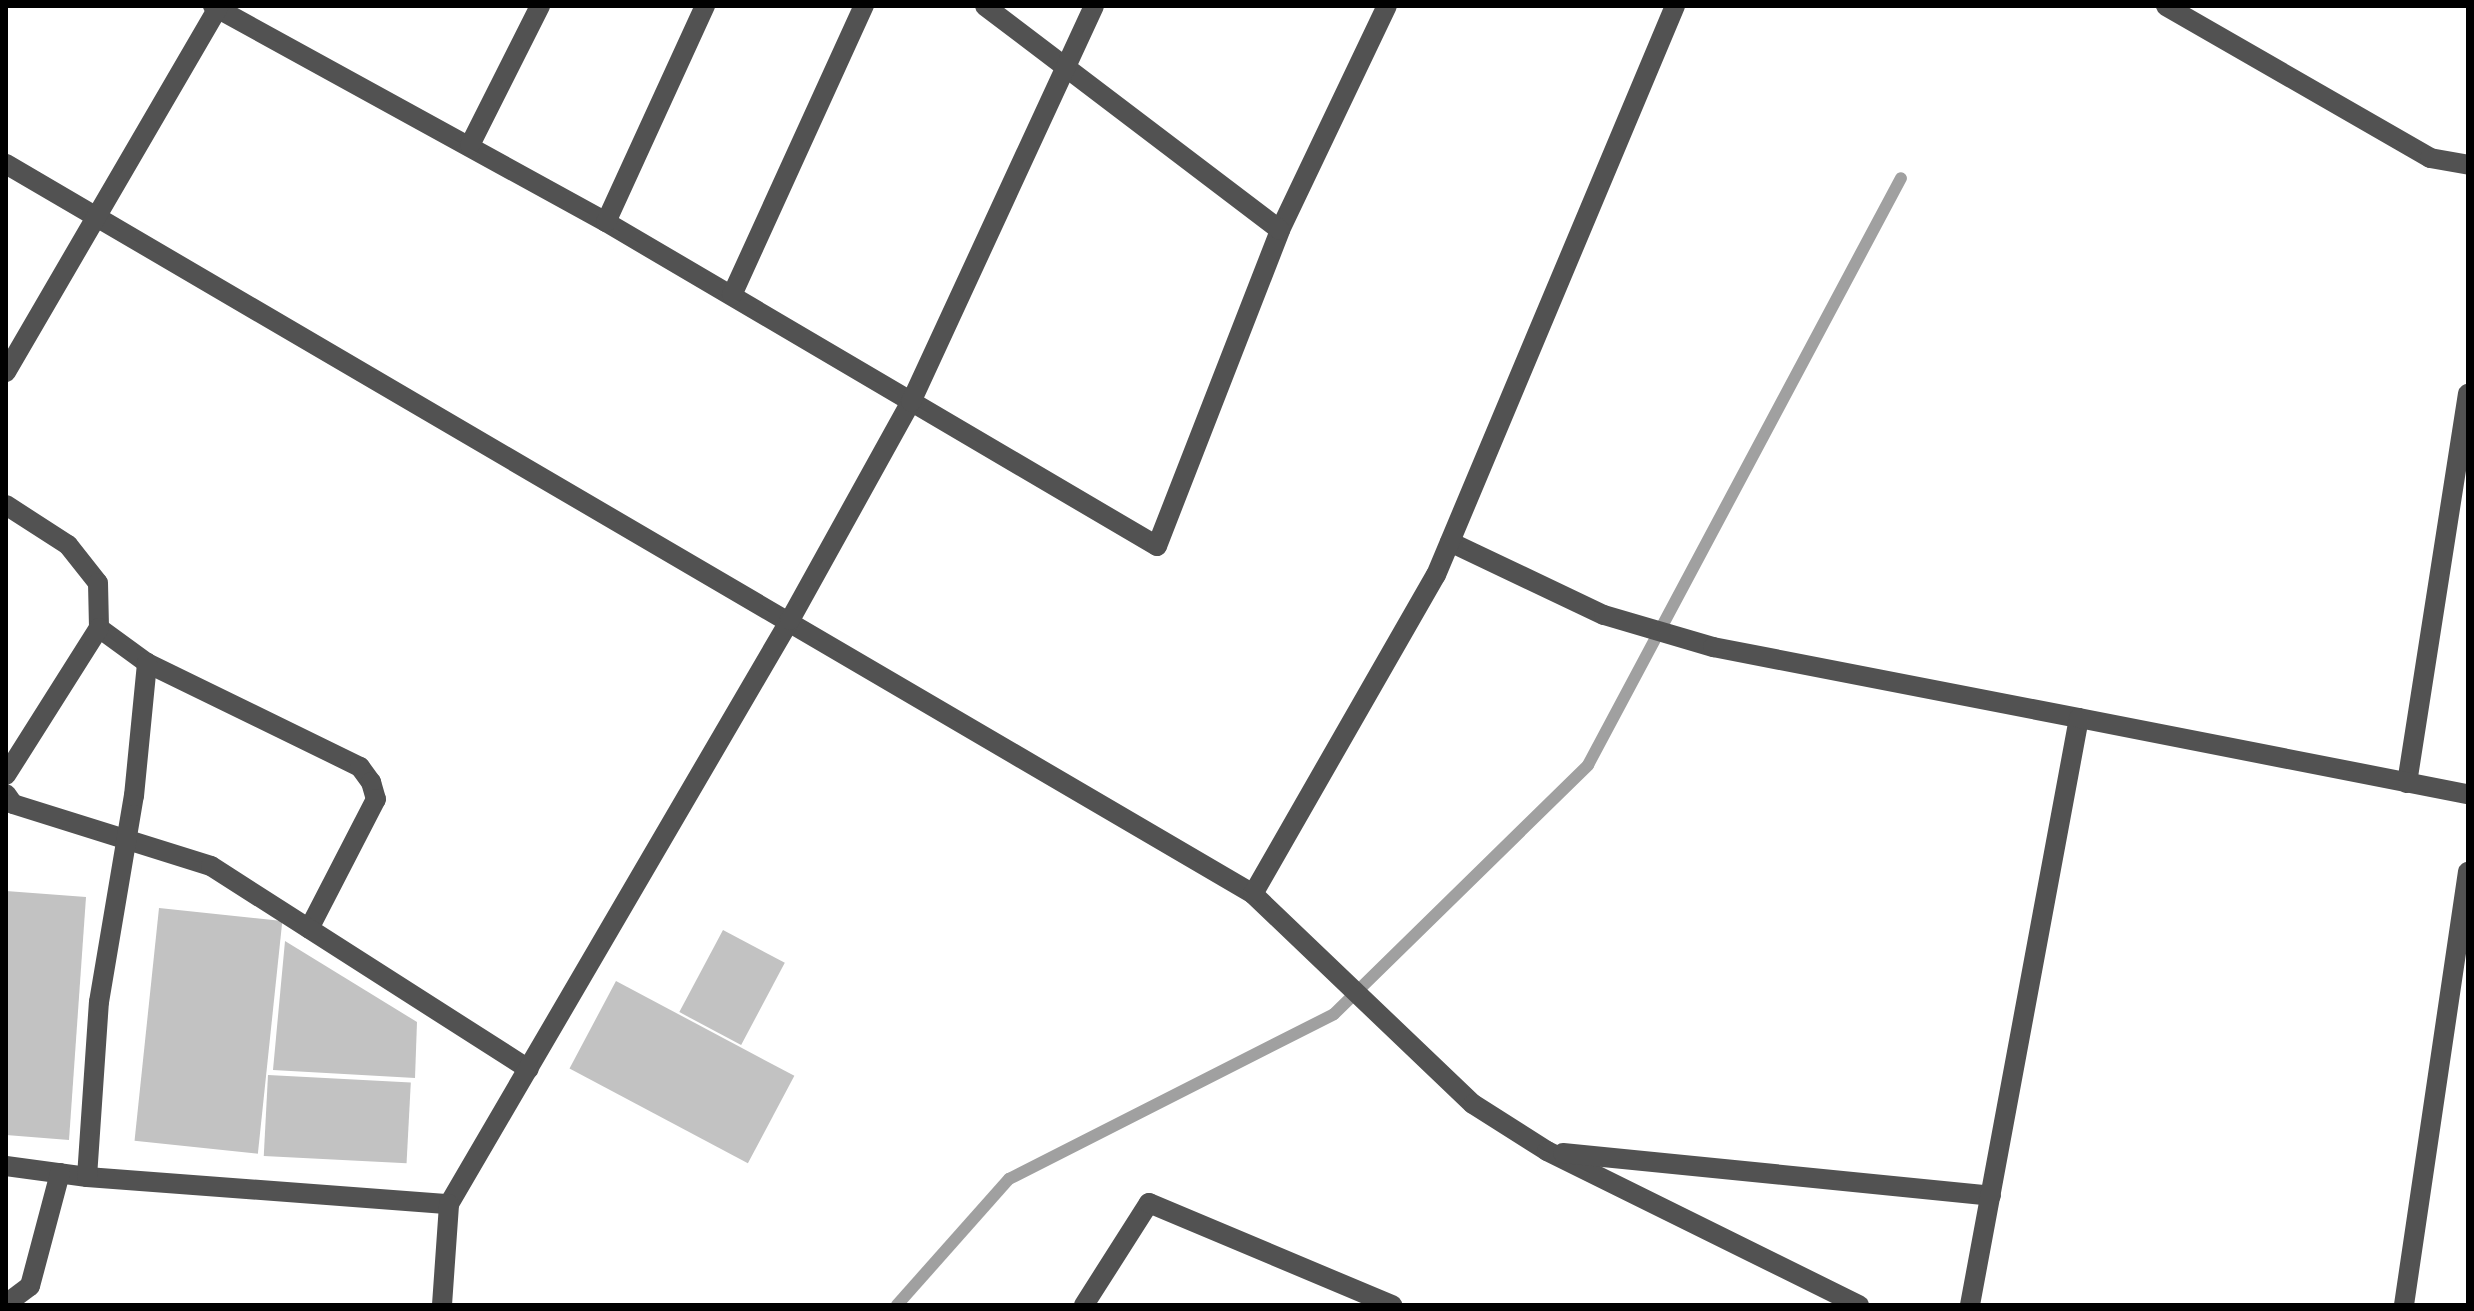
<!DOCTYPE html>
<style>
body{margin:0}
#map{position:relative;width:2474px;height:1311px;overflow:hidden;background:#fff;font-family:Raleway,sans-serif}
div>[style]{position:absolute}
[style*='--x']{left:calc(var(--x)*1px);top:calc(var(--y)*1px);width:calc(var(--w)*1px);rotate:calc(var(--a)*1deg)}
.stream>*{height:12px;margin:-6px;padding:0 6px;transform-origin:6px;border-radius:6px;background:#a0a0a0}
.building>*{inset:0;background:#c2c2c2;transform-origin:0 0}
.minor>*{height:20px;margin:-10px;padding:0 10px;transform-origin:10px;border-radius:10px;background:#525252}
span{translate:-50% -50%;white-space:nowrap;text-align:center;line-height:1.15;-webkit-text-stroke:8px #fff;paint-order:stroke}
.frame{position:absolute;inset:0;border:8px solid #000;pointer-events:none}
</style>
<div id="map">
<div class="stream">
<i style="--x:897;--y:1305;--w:169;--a:-48.4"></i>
<i style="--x:1009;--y:1179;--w:364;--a:-26.9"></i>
<i style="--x:1334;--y:1014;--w:356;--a:-44.4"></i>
<i style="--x:1588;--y:765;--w:665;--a:-61.93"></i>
</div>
<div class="building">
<i style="clip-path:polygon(6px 891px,86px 897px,69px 1140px,6px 1135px)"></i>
<i style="left:159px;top:908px;width:124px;height:234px;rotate:6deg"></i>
<i style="left:723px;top:930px;width:70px;height:93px;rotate:28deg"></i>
<i style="clip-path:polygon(285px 941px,417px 1022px,415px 1078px,273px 1070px)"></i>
<i style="left:616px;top:981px;width:202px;height:99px;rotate:28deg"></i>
<i style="left:268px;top:1075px;width:143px;height:81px;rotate:3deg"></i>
</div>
<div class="minor">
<i style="--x:213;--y:6;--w:448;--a:28.8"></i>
<i style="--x:606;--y:222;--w:639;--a:30.46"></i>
<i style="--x:1157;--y:546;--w:339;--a:-68.7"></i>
<i style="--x:1280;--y:230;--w:248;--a:-64.5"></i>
<i style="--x:985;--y:6;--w:370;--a:37.2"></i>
<i style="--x:2166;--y:6;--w:305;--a:29.9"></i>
<i style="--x:2430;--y:158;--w:39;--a:10"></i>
<i style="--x:470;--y:145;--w:156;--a:-63.3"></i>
<i style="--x:6;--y:164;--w:1445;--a:30.34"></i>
<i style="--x:1253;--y:894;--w:304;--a:43.7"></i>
<i style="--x:1473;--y:1104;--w:88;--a:32.4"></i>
<i style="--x:1547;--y:1151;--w:348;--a:26.3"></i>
<i style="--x:606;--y:222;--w:238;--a:-65.4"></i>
<i style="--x:732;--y:295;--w:318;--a:-65.5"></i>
<i style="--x:6;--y:372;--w:423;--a:-59.8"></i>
<i style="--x:6;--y:505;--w:74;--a:32.8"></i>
<i style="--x:68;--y:545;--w:48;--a:51.7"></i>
<i style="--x:98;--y:583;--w:45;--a:88.7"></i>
<i style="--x:99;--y:628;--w:59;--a:36.1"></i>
<i style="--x:147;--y:663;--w:237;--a:26"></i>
<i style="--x:360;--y:767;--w:19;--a:54"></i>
<i style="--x:371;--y:782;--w:18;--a:74"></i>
<i style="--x:376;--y:799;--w:146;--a:117.3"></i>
<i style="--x:1450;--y:542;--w:170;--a:25.4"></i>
<i style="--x:1604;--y:615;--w:114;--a:16.4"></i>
<i style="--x:1713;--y:647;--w:373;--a:11"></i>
<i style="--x:6;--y:775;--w:174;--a:-57.7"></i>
<i style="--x:2407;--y:783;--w:394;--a:-81.1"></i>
<i style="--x:6;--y:794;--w:12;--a:55"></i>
<i style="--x:13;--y:804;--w:207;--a:17.4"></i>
<i style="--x:211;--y:866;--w:377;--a:32.6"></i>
<i style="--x:1253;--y:894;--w:368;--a:-60.2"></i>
<i style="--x:1436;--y:575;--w:617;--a:-67.22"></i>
<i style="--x:1563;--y:1153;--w:430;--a:5.7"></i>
<i style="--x:6;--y:1166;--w:82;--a:7.7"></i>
<i style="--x:87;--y:1177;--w:363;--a:4.3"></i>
<i style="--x:449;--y:1204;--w:676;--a:-59.72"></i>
<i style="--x:790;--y:620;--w:249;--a:-61"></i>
<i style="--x:911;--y:402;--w:436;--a:-65.2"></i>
<i style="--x:87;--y:1177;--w:175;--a:-86.1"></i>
<i style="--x:99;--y:1002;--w:209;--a:-80.4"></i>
<i style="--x:134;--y:796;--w:134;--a:-84.4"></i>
<i style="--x:6;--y:1304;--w:30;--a:-37"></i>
<i style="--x:30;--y:1286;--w:117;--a:-75.1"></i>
<i style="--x:442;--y:1305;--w:101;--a:-86"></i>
<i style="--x:1084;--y:1305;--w:121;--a:-57.5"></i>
<i style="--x:1149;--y:1203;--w:264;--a:22.8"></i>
<i style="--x:1970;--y:1305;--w:597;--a:-79.48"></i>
<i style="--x:2079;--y:718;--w:396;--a:11.1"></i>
<i style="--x:2404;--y:1305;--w:438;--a:-81.6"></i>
</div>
<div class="frame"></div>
</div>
